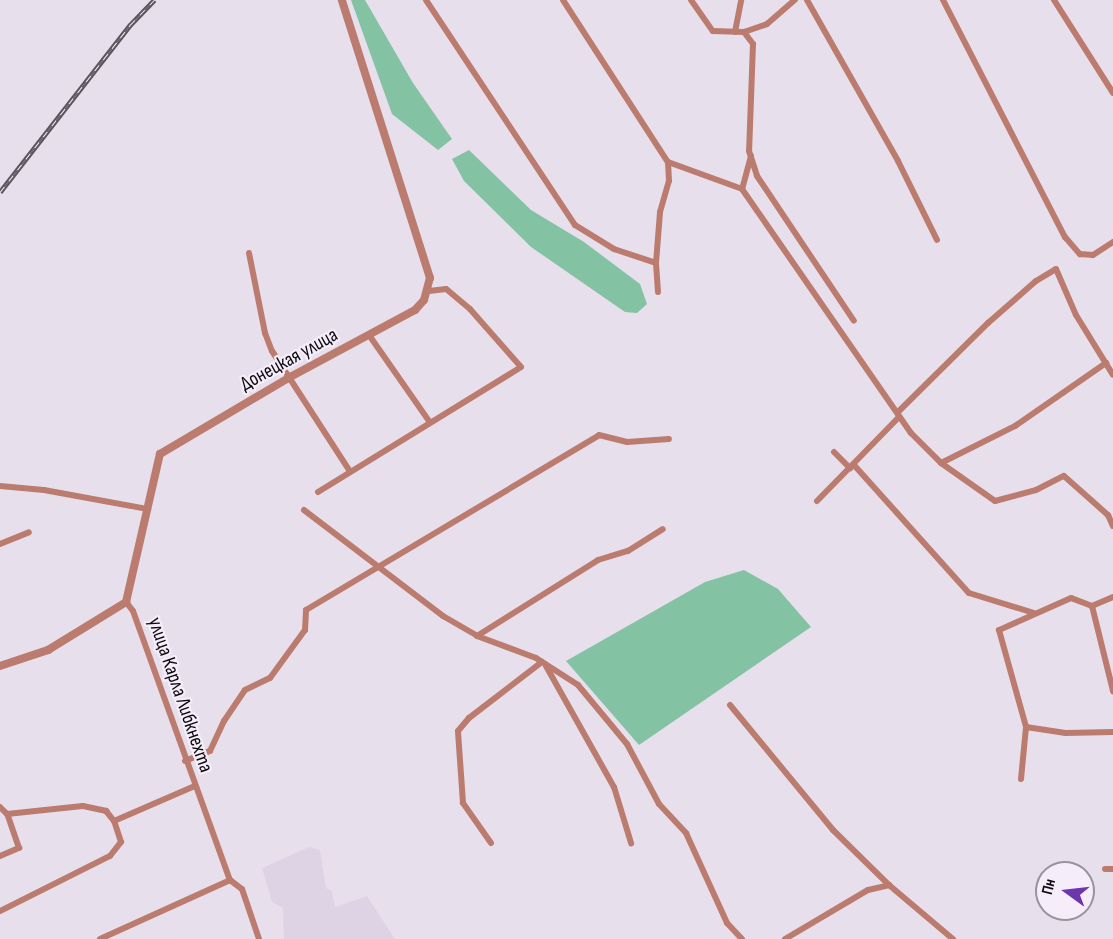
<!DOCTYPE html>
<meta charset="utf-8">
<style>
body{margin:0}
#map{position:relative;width:1113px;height:939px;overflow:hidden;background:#e7e0ec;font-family:"Sofia Sans Condensed",sans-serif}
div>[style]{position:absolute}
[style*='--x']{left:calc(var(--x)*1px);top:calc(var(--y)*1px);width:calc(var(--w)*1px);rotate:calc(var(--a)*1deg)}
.built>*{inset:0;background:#ded3e5}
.green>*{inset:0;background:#83c3a3}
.minor>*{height:6px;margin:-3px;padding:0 3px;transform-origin:3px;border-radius:3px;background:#bb7c6f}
.tertiary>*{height:8px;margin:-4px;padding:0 4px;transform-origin:4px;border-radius:4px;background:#bb7c6f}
.rail>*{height:4.5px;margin-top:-2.25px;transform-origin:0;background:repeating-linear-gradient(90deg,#f5eefa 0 7px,#59555c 0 14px);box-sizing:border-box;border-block:2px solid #59555c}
span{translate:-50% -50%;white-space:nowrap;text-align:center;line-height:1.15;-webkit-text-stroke:4.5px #f5eefa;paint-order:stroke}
.street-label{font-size:20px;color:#0c0a0e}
.north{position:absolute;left:1035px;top:861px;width:60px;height:60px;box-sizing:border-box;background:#f5eefa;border:2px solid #98939c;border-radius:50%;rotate:285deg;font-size:16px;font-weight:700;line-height:24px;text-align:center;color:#0c0a0e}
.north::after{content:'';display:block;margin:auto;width:21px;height:27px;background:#6d36ac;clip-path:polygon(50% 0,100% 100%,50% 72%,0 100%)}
</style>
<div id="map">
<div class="built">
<i style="clip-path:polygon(309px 847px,320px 850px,326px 888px,332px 891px,335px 907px,367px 896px,395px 939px,284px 939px,283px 908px,272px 902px,262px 868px)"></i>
</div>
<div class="green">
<i style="clip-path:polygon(351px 0,365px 0,413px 83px,452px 139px,438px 150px,392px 114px)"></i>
<i style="clip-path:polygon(469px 150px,531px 210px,584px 242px,640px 284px,647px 304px,637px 313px,625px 312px,531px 247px,464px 181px,452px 159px)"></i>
<i style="clip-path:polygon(744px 570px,778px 589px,811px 627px,639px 745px,566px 661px,705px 582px)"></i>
</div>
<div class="minor">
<i style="--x:426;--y:0;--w:270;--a:56.5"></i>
<i style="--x:575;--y:225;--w:46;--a:31.6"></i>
<i style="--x:614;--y:249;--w:44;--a:18.4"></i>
<i style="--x:563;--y:0;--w:193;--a:57.1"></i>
<i style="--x:668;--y:162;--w:79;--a:20"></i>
<i style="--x:691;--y:0;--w:38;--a:55"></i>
<i style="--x:713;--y:31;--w:31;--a:2"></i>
<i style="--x:744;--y:32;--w:15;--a:53"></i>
<i style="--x:753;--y:44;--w:107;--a:92.1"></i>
<i style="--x:749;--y:151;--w:26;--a:72"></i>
<i style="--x:757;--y:176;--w:174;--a:56.2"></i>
<i style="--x:807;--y:0;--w:185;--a:60.5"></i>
<i style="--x:898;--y:161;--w:88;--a:63.7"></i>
<i style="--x:943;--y:0;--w:267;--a:62.8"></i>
<i style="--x:1065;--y:237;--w:23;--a:49"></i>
<i style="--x:1080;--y:254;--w:13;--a:4"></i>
<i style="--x:1093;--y:255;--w:24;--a:-33"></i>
<i style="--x:1054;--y:0;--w:110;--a:57.6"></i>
<i style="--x:735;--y:32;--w:33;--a:-79"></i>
<i style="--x:744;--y:32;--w:24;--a:-19"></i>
<i style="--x:767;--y:24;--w:37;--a:-41"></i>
<i style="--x:751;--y:156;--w:34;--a:105"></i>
<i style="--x:742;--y:189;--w:297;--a:55.3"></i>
<i style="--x:911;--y:433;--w:42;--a:45"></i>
<i style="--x:941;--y:463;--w:66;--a:35.1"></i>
<i style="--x:995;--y:501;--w:42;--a:-15"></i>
<i style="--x:1036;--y:490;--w:31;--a:-27"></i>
<i style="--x:1064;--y:476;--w:59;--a:41.6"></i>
<i style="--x:1108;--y:515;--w:12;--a:66"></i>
<i style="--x:249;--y:253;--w:82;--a:78.7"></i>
<i style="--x:265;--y:333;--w:19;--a:69"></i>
<i style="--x:272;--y:351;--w:142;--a:57.1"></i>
<i style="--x:658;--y:292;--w:29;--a:-94"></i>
<i style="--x:656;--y:263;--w:51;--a:-85.5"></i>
<i style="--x:660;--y:212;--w:32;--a:-74"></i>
<i style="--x:669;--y:181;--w:19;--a:-93"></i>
<i style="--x:369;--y:335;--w:105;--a:55.1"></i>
<i style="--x:898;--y:412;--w:127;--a:-44.7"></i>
<i style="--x:988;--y:323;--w:64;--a:-41.2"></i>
<i style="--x:1036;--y:281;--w:23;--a:-31"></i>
<i style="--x:1056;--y:269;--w:50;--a:66.5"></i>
<i style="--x:1076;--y:315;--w:70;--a:58.3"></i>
<i style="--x:834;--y:452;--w:23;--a:45"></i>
<i style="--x:941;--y:463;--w:83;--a:-26.6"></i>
<i style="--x:1015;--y:426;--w:111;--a:-34.7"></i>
<i style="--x:854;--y:465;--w:172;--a:48.1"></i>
<i style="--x:969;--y:593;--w:68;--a:17.1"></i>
<i style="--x:0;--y:486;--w:44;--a:5.2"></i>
<i style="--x:44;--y:490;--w:106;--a:10.4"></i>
<i style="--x:318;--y:492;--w:238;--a:-31.6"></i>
<i style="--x:521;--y:367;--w:77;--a:-131.3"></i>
<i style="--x:470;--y:309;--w:31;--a:-140"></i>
<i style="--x:446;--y:289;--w:17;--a:173"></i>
<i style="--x:817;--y:501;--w:116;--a:-45.7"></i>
<i style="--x:304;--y:510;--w:175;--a:37.3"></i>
<i style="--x:443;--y:616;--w:39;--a:30"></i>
<i style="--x:477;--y:636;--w:63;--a:20.4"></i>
<i style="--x:536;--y:658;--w:50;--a:32.7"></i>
<i style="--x:578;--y:685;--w:77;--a:50.3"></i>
<i style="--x:627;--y:744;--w:68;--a:61.9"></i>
<i style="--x:659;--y:804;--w:40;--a:47"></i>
<i style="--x:686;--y:833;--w:99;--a:65.5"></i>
<i style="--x:727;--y:923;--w:22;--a:47"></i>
<i style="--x:0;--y:544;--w:31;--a:-22"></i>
<i style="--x:1113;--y:597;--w:23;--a:157"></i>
<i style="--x:1092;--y:606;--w:22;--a:-159"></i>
<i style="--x:1071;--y:598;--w:79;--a:156"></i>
<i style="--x:999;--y:630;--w:101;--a:74.4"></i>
<i style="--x:1026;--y:727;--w:40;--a:8.5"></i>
<i style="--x:1066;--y:733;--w:47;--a:-1.2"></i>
<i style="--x:126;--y:602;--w:11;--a:52"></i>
<i style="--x:133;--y:611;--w:286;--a:70.2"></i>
<i style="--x:230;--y:880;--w:15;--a:37"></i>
<i style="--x:242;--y:889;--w:53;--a:71.2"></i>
<i style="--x:1092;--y:606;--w:88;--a:76.1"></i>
<i style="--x:477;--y:636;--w:143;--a:-32.1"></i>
<i style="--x:598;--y:560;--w:31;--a:-17"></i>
<i style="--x:628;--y:551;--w:41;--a:-32.2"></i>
<i style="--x:546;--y:666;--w:139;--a:60.7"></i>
<i style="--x:614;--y:787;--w:59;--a:73.1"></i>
<i style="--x:730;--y:705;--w:162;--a:50.5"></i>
<i style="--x:833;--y:830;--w:78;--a:44.5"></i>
<i style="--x:185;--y:761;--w:27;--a:-22"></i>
<i style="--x:210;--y:751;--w:33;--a:-65"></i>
<i style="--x:224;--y:721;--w:37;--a:-56"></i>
<i style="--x:245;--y:690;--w:28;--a:-26"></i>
<i style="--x:270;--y:678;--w:59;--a:-53.9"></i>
<i style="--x:305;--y:630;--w:20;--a:-87"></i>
<i style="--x:306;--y:610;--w:341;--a:-30.8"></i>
<i style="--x:599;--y:435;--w:29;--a:14"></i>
<i style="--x:627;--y:442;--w:42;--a:-4.1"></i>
<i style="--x:1021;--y:779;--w:52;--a:-84.5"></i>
<i style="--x:0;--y:807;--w:10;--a:45"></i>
<i style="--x:7;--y:814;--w:76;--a:-6"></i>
<i style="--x:83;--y:806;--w:24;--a:12"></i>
<i style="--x:106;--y:811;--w:13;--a:51"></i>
<i style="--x:491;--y:843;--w:49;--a:-125"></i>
<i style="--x:463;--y:803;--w:72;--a:-94"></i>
<i style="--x:458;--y:731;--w:17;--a:-50"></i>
<i style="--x:469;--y:718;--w:92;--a:-37.5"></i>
<i style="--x:0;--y:856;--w:21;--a:-23"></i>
<i style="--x:19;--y:848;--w:36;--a:-109"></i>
<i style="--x:1105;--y:869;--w:8;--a:0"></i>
<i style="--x:0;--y:911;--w:123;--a:-26.6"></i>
<i style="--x:110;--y:856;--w:18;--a:-52"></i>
<i style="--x:121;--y:842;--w:22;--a:-108"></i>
<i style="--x:114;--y:821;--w:88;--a:-23.4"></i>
<i style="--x:100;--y:939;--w:143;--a:-24.4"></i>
<i style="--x:785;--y:939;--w:96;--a:-30.6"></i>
<i style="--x:868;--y:890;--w:22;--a:-13"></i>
<i style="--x:889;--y:885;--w:84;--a:40.2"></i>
</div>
<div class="tertiary">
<i style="--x:0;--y:666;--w:51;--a:-18.4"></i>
<i style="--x:48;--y:650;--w:92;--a:-31.6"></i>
<i style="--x:126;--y:602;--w:152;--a:-77.1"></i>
<i style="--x:160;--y:454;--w:153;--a:-30.6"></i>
<i style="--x:292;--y:376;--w:140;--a:-28.2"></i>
<i style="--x:415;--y:310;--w:13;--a:-48"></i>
<i style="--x:424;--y:300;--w:23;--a:-75"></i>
<i style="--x:430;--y:278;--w:292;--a:-107.6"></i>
</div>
<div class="rail">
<i style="--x:0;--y:192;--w:212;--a:-52.1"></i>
<i style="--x:130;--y:25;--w:35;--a:-46"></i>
</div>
<div class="street-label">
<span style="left:289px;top:360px;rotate:-29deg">Донецкая улица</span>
<span style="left:180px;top:695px;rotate:71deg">улица Карла Либкнехта</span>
</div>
<div class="north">Пн</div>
</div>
